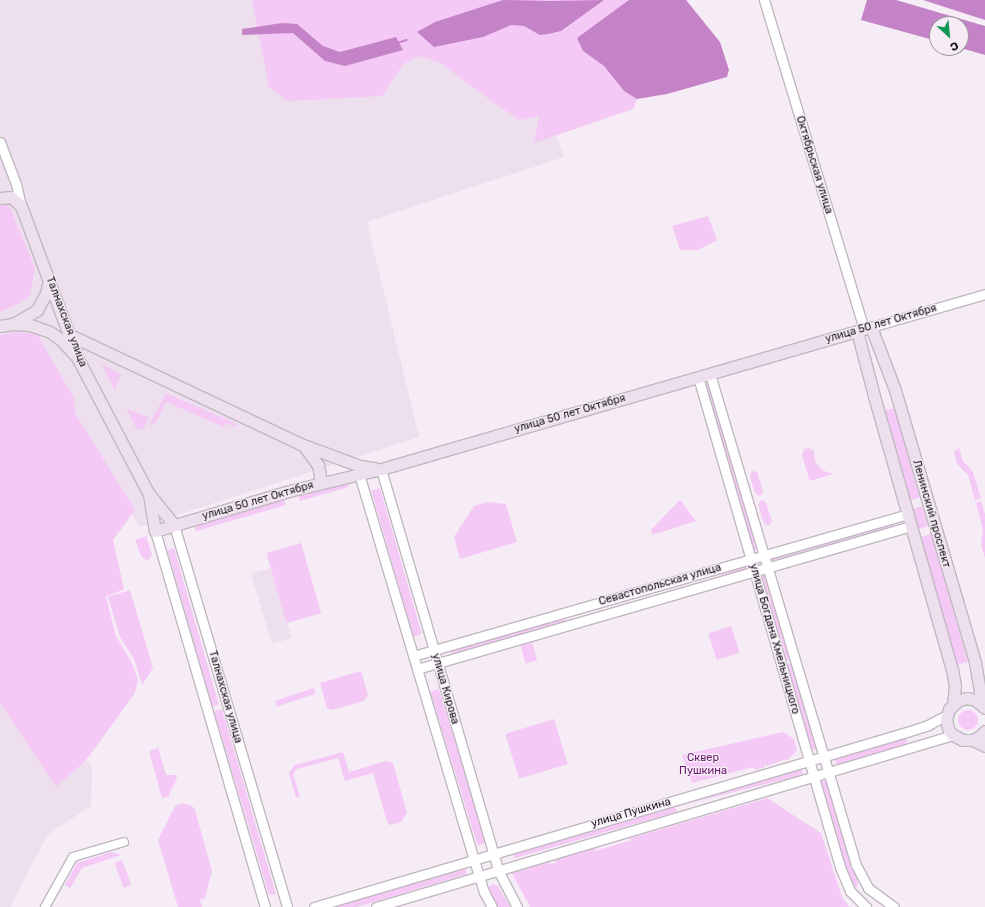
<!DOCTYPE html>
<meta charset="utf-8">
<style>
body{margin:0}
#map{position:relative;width:985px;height:907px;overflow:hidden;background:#f5ecf5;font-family:Rubik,sans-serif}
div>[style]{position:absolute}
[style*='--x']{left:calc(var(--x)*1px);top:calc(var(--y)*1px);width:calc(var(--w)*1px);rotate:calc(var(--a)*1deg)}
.built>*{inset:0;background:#eddfee}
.green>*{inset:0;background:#f5c9f6;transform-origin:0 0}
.round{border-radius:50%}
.water>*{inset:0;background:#c482c7}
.stream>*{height:2px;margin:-1px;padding:0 1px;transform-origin:1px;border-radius:1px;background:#c482c7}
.roads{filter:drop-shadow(1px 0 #c0b8c0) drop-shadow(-1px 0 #c0b8c0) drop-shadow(0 1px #c0b8c0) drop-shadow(0 -1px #c0b8c0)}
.minor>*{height:8px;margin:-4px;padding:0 4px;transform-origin:4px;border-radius:4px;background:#fff}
.tertiary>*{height:9px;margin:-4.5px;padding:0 4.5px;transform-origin:4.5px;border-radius:4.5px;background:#fff}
.secondary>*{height:11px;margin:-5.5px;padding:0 5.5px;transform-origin:5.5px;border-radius:5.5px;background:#eedfef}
span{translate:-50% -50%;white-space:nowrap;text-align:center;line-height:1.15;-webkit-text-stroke:3px #f5ecf5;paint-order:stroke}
.street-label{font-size:11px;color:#181518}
.park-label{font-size:11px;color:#67176c}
.north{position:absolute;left:929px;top:16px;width:40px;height:40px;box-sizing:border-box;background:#f5ecf5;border:1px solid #9d969d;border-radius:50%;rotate:153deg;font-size:11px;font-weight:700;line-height:16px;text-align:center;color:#181518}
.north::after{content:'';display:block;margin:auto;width:14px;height:18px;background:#139757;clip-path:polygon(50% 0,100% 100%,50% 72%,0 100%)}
</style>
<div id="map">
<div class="built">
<i style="clip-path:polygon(0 0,384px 0,545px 103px,564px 157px,367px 222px,419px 437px,140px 527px,22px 350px,0 354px)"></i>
<i style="clip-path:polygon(301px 543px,321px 613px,287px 623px,292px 638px,272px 644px,251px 574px,271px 568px,267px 554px)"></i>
<i style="clip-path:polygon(2px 663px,92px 767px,91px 806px,54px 830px,47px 836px,12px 903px,11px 907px,0 907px,0 664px)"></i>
</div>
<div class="green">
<i style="clip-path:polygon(252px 0,629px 0,583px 51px,604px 66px,624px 91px,637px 99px,633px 109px,534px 143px,539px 116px,520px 120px,497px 105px,439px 62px,418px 56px,403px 64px,382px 96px,288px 101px,269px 87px)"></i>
<i style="clip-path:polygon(3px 203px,9px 205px,35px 268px,30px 295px,18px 304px,0 312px,0 204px)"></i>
<i style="clip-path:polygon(708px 216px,717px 240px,698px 250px,680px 250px,672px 226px)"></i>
<i style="clip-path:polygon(16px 332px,37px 334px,74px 398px,75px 413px,135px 510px,113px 540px,124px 589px,106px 597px,116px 636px,131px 661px,138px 680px,135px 693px,87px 759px,56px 787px,0 703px,0 335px)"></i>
<i style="clip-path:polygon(101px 364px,121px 374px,115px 390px)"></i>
<i style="clip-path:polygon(707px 386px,709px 386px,757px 548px,755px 551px,753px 551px,705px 387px)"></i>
<i style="clip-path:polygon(166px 393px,237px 424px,236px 427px,226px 423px,224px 427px,166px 402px,156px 423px,149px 425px)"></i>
<i style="clip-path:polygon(126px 408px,149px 418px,143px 430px,136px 428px)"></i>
<i style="left:894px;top:408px;width:93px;height:11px;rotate:74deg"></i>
<i style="clip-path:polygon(809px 448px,814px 451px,815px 461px,819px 467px,824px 471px,834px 474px,810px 481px,802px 456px,804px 449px)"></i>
<i style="clip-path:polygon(959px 448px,963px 461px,973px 472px,981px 498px,975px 500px,968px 475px,957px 464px,954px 452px)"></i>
<i style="clip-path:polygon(752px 471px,757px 472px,763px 491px,760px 496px,755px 493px,750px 476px)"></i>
<i style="clip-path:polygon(343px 482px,348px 484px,349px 487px,300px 501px,298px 495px)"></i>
<i style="left:380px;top:488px;width:152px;height:9px;rotate:74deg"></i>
<i style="clip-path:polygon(284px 499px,286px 505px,196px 531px,195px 528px,200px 524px)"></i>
<i style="clip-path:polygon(680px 500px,696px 521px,652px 535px,651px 530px)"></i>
<i style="clip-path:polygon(763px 500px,766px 503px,772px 521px,769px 526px,764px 523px,758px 505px,760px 501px)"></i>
<i style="clip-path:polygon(981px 501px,985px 514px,985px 558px,981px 545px,983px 530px,976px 503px)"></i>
<i style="clip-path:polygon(488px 502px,506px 504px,517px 542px,460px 559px,454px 537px,474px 506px)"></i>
<i style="left:922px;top:506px;width:21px;height:10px;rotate:73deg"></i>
<i style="clip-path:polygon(893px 523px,894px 527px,772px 562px,770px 560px,770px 558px)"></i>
<i style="left:931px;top:534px;width:133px;height:12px;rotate:74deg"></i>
<i style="clip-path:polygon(146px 536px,152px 555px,150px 559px,146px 560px,141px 556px,135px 540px)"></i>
<i style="left:301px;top:543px;width:73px;height:36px;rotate:74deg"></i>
<i style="left:174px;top:548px;width:163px;height:7px;rotate:74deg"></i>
<i style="left:746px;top:565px;width:5px;height:123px;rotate:79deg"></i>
<i style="clip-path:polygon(762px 575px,766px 577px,790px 659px,785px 661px,761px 577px)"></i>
<i style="clip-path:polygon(130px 590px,153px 668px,142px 685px,134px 659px,120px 637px,108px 597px)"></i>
<i style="clip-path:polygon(564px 616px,566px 622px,452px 654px,450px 652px,450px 650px)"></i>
<i style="left:731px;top:626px;width:28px;height:24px;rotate:72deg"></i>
<i style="left:532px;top:642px;width:19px;height:12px;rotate:74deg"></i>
<i style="clip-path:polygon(791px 663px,817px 747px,815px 750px,811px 748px,786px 665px)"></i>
<i style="clip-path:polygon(361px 671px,368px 695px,364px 701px,332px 710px,327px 708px,320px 683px)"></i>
<i style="left:314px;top:688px;width:6px;height:41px;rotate:72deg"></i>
<i style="left:439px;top:689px;width:161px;height:9px;rotate:73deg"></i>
<i style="clip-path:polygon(222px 709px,276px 894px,269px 895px,214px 711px)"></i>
<i class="round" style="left:958px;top:710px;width:20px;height:20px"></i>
<i style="left:554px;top:719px;width:47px;height:51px;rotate:73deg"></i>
<i style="clip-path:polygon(783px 732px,794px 739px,797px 751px,789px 758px,791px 759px,783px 760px,767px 766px,765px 764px,765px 767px,755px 770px,753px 767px,692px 783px,682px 755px)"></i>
<i style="clip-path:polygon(903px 737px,907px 740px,905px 745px,838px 765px,834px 761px,836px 757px)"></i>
<i style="clip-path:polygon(158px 748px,166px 775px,176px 775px,177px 778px,168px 797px,162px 798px,149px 751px)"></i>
<i style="clip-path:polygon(343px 752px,349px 772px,386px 761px,393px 763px,407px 813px,401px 822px,390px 825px,387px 822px,373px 773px,345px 781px,338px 758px,297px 769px,293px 774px,300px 797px,296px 798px,289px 773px,295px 765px)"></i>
<i style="left:801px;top:767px;width:8px;height:121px;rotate:76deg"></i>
<i style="clip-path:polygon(823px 781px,827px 782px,858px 882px,857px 887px,852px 886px,844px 866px,820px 785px)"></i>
<i style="clip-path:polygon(767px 798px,821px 833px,842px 897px,849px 907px,530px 907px,513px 875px,512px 873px,549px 862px,550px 864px,556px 863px,555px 860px,602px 845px,592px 852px,632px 840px,628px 839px)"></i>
<i style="clip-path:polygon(183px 803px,192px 806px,195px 810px,212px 871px,205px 898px,200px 900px,202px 907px,178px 907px,158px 840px,175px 806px)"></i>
<i style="left:675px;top:805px;width:7px;height:169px;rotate:74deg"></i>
<i style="clip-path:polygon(111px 852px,121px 855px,82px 868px,70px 888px,65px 885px,77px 863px)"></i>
<i style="left:122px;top:860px;width:27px;height:8px;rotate:70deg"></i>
<i style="clip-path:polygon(465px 867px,467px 874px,357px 907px,332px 907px)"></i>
<i style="clip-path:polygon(492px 884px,498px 886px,510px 907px,498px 907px,489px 891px,489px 887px)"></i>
</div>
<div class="water">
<i style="clip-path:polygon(503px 0,550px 1px,604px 0,561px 31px,548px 34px,540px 35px,524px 26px,511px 25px,483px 37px,434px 47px,417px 32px,435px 22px)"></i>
<i style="clip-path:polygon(629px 0,686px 0,720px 42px,729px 70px,727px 77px,667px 94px,637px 99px,624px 91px,604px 66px,583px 51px,577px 38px)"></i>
<i style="clip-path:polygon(867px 0,896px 0,985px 26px,985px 55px,961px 48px,961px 24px,937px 24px,937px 41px,861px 20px)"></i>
<i style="clip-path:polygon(923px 0,985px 0,985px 20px)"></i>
<i style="clip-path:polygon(282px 23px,297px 24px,323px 46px,340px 52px,396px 37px,403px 50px,345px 66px,325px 61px,293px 33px,242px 35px,242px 29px)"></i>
</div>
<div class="stream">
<i style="--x:397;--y:43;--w:10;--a:-17"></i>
</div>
<div class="roads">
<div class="minor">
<i style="--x:45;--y:907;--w:57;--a:-60.8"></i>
<i style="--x:73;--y:857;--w:53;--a:-16.4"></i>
</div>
<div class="tertiary">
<i style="--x:764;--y:0;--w:344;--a:73.1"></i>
<i style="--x:0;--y:142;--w:45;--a:69.1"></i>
<i style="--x:16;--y:184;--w:23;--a:77"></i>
<i style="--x:871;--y:327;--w:119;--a:-16.1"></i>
<i style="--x:710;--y:374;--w:512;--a:73.44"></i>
<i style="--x:856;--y:865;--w:26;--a:62"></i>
<i style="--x:868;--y:888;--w:32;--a:36"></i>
<i style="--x:698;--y:377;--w:510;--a:73.84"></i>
<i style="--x:840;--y:867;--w:26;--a:67"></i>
<i style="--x:850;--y:891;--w:23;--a:45"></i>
<i style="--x:381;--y:469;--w:418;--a:73.7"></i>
<i style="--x:498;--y:870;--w:42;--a:62.8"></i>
<i style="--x:359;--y:474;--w:420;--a:73.4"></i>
<i style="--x:479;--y:876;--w:17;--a:73"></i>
<i style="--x:484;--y:892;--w:17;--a:62"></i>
<i style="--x:174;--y:525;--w:398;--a:73.5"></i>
<i style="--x:155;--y:531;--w:392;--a:73.7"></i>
<i style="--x:413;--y:656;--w:515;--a:-16.01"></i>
<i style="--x:417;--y:669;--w:514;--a:-16.14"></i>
<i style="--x:314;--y:907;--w:621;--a:-16.45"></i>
<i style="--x:910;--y:731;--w:19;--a:-18"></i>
<i style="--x:928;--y:725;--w:21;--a:-28"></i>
<i style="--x:376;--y:907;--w:602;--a:-16.6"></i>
</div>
<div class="secondary">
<i style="--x:0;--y:198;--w:11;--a:-5"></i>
<i style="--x:11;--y:197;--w:13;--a:42"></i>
<i style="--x:21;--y:206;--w:163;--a:69.6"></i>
<i style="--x:78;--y:359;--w:153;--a:62.3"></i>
<i style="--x:149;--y:494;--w:40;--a:51"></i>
<i style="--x:13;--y:324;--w:17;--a:3"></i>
<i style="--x:30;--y:325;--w:21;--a:19"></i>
<i style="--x:50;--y:332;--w:12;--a:35"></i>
<i style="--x:60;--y:339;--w:22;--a:47"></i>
<i style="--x:0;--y:326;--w:13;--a:-9"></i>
<i style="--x:13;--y:324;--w:28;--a:-30"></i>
<i style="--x:37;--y:310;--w:19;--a:-62"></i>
<i style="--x:46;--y:293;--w:13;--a:-77"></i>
<i style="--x:857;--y:331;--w:67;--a:75.3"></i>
<i style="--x:874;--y:396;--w:284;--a:74.1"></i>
<i style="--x:952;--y:669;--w:17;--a:80"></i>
<i style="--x:955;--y:686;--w:18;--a:96"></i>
<i style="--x:70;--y:335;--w:258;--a:25.3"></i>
<i style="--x:303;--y:445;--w:61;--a:20.2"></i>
<i style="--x:360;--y:466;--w:14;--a:8"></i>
<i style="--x:304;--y:446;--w:24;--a:54"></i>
<i style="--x:318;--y:465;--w:10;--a:79"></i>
<i style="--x:320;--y:475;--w:9;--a:96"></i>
<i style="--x:149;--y:494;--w:37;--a:81"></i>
<i style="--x:155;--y:531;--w:140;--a:-16.6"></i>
<i style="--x:289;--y:491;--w:95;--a:-13.4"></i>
<i style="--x:381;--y:469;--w:510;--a:-16.16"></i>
<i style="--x:871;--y:327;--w:67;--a:69.1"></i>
<i style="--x:895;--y:390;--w:284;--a:73.6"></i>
<i style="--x:975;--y:662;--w:43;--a:80.5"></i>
<i style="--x:985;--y:708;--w:13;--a:-141"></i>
<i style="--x:975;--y:700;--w:8;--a:-166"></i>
<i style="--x:967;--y:698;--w:8;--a:166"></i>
<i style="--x:959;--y:700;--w:13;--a:138"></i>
<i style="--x:949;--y:709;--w:11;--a:105"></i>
<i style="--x:946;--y:720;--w:11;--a:75"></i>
<i style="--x:949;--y:731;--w:6;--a:45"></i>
<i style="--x:953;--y:735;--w:11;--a:27"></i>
<i style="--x:963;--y:740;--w:10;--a:0"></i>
<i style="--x:973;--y:740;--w:8;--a:-30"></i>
<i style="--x:980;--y:736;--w:7;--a:-45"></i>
<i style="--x:973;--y:740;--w:13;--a:27"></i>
</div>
</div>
<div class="street-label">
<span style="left:814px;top:165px;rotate:73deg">Октябрьская улица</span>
<span style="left:66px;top:322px;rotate:69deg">Талнахская улица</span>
<span style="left:881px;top:324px;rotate:-16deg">улица 50 лет Октября</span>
<span style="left:570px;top:414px;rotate:-16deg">улица 50 лет Октября</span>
<span style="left:258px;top:501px;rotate:-16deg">улица 50 лет Октября</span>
<span style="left:931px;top:514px;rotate:74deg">Ленинский проспект</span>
<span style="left:660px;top:585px;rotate:-16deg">Севастопольская улица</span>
<span style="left:774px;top:639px;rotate:74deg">улица Богдана Хмельницкого</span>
<span style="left:445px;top:689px;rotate:74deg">улица Кирова</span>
<span style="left:225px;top:697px;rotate:74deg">Талнахская улица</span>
<span style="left:631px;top:813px;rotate:-16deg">улица Пушкина</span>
</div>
<div class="park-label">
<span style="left:703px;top:765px">Сквер<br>Пушкина</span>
</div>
<div class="north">С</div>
</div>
